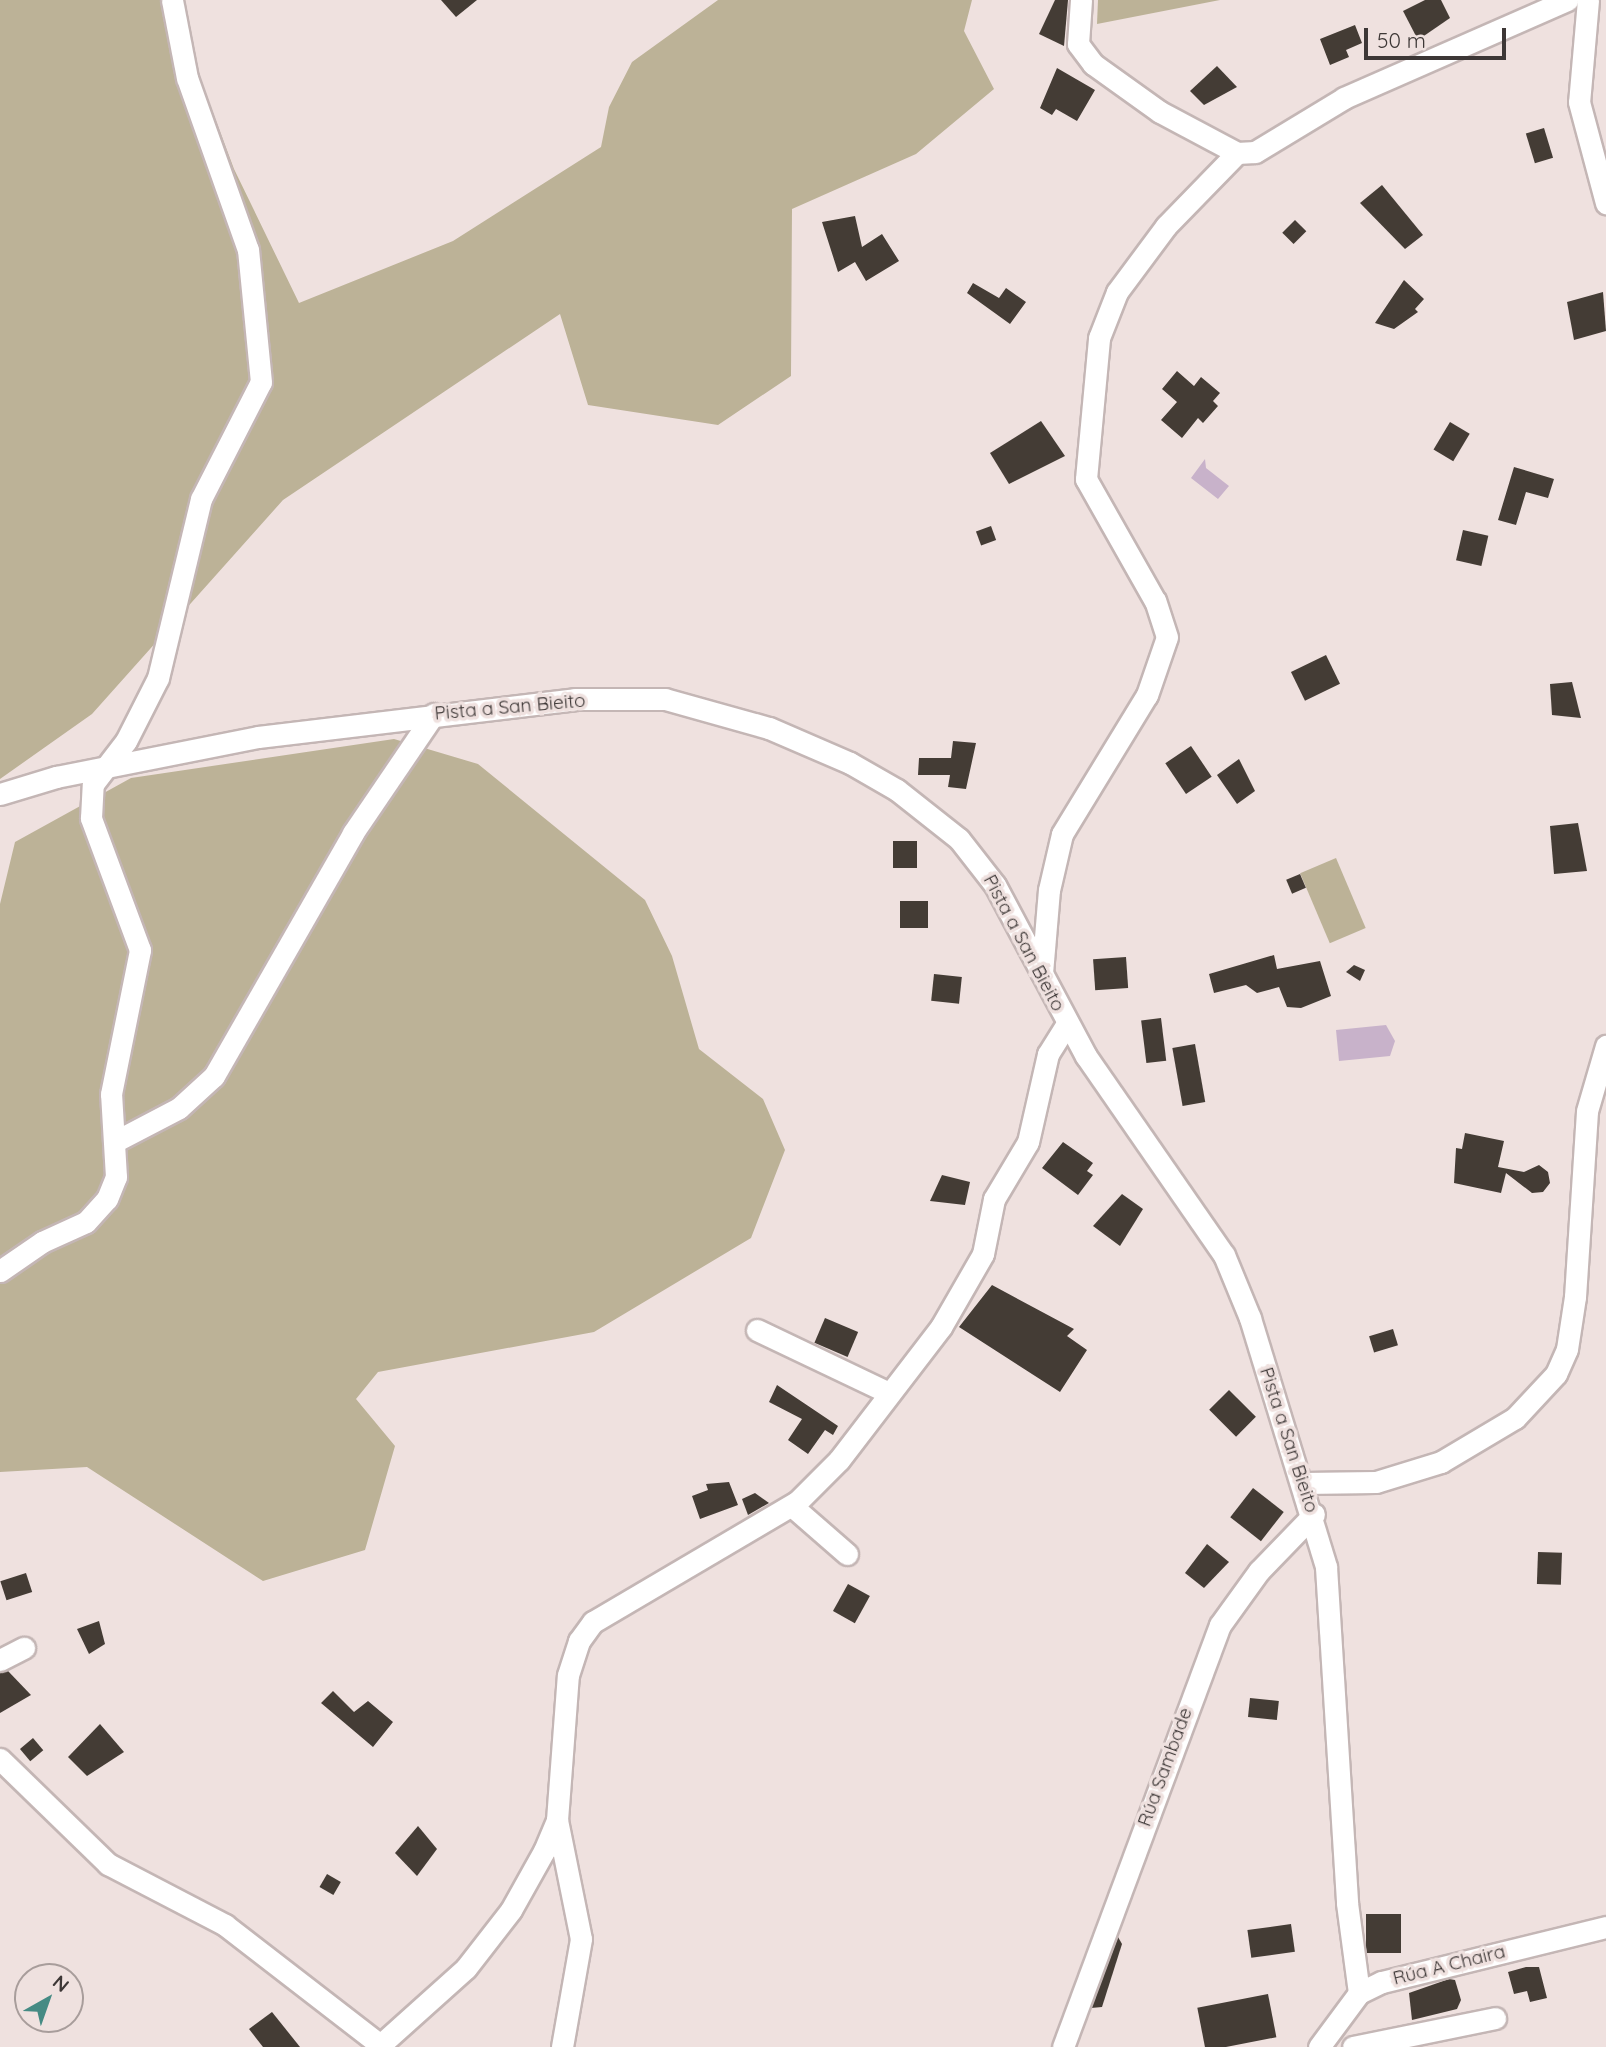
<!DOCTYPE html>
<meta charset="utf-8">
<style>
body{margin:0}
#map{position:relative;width:1606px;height:2047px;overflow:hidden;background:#efe1df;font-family:Quicksand,sans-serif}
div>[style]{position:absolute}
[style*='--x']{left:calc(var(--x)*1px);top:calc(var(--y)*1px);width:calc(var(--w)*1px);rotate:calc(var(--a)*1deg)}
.green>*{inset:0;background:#bcb297;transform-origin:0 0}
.water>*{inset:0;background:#c8b2ca}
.building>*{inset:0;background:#443c35;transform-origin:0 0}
.roads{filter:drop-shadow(2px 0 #c4b6b5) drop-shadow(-2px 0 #c4b6b5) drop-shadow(0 2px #c4b6b5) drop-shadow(0 -2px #c4b6b5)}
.street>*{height:21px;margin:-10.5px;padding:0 10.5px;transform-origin:10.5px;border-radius:10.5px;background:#fff}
span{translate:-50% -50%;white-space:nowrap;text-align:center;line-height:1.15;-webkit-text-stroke:7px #efe1df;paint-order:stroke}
.street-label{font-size:19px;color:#3d3736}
.north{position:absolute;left:14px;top:1963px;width:70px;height:70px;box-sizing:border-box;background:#efe1df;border:2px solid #a89d9b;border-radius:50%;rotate:40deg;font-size:19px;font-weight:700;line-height:28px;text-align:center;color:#3d3736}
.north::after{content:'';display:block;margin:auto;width:24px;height:32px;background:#458b84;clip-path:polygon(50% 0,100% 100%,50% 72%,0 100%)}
.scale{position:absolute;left:1364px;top:28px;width:142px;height:32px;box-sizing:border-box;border:4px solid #3d3736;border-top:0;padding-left:9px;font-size:21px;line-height:24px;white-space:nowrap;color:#3d3736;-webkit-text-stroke:5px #efe1df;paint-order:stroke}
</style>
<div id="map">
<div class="green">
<i style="clip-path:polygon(0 0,171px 0,234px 169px,299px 303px,453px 241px,601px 147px,609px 107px,632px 62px,718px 0,972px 0,964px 31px,994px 89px,916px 154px,792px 209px,791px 376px,718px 425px,588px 405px,560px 314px,283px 500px,92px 714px,0 779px)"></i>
<i style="clip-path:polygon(1098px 0,1220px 0,1097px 24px)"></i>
<i style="clip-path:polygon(394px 739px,478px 764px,645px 900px,672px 956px,699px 1049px,763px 1099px,785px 1150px,751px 1238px,594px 1332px,378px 1372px,356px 1399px,395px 1446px,365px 1550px,263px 1581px,87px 1467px,0 1472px,0 904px,15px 842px,131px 778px)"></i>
<i style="left:1336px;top:858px;width:76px;height:39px;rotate:67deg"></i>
</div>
<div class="water">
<i style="clip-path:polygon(1205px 459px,1206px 468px,1229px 486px,1218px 499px,1191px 478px)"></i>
<i style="clip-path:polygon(1386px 1025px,1395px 1041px,1390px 1056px,1339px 1061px,1336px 1030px)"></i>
</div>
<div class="building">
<i style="clip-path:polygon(441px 0,477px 0,456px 17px)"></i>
<i style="clip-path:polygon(1055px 0,1068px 0,1064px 46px,1039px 34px)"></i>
<i style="clip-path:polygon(1425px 0,1441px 0,1450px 18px,1418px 40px,1403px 11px)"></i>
<i style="clip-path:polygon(1355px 25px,1362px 43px,1346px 50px,1349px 57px,1330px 65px,1320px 39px)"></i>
<i style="clip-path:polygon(1217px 66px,1237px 87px,1204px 105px,1190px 91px)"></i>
<i style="clip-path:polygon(1057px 68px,1095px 90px,1077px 121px,1056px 109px,1052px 115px,1040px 108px)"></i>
<i style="left:1544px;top:128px;width:31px;height:19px;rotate:73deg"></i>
<i style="clip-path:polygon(1382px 185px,1423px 235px,1405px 249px,1360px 203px)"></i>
<i style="clip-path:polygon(855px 216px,862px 247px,882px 234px,899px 261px,866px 281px,855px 262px,838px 272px,822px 222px)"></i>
<i style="left:1295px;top:220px;width:16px;height:18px;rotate:45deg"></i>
<i style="clip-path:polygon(1404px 280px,1424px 299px,1415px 309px,1418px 312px,1394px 329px,1375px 323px)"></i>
<i style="clip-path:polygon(973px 283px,999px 298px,1006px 288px,1026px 302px,1010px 324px,967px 293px)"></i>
<i style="clip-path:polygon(1603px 292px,1606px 331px,1574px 340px,1567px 302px)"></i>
<i style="clip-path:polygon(1177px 371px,1194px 386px,1201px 377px,1220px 393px,1213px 401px,1218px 406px,1203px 423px,1198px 418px,1182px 438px,1161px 420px,1177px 402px,1162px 389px)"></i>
<i style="clip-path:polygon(1041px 421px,1065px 456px,1009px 484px,990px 453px)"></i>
<i style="left:1450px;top:422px;width:23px;height:32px;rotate:31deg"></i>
<i style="clip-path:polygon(1514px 467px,1554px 479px,1548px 498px,1526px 492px,1516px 525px,1498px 520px)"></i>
<i style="left:991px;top:526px;width:15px;height:16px;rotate:70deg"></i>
<i style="left:1463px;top:530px;width:26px;height:31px;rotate:13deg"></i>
<i style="left:1326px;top:655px;width:32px;height:39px;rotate:64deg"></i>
<i style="clip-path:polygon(1572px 682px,1581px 718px,1552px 715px,1550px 684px)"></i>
<i style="clip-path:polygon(953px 741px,976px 743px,966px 789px,948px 787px,950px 775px,918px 775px,919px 758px,951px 758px)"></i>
<i style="left:1191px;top:746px;width:37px;height:31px;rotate:56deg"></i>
<i style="clip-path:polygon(1239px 759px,1255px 791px,1237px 804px,1217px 775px)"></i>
<i style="clip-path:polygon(1578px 823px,1587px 871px,1554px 874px,1550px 826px)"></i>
<i style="left:917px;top:841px;width:27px;height:24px;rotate:90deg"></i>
<i style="left:1300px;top:874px;width:15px;height:15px;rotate:67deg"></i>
<i style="left:900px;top:901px;width:28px;height:27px"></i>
<i style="clip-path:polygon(1274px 955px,1277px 969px,1320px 961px,1331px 996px,1301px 1008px,1287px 1007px,1279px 987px,1257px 993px,1246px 985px,1214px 993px,1209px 974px)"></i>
<i style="left:1126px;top:957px;width:31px;height:33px;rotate:86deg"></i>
<i style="clip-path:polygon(1354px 965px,1365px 970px,1360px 981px,1346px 972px)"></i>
<i style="left:934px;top:974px;width:28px;height:27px;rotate:6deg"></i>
<i style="left:1161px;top:1018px;width:43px;height:20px;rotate:83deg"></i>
<i style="left:1195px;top:1044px;width:59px;height:23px;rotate:80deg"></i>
<i style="clip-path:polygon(1465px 1133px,1504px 1141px,1498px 1167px,1524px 1172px,1539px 1165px,1548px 1172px,1550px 1183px,1543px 1192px,1532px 1193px,1506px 1173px,1501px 1193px,1454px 1183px,1456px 1148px,1462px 1149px)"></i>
<i style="clip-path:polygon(1063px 1142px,1093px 1163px,1087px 1171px,1093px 1175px,1078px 1195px,1042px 1168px)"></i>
<i style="clip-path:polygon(942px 1175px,970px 1182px,965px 1205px,930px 1201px)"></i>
<i style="clip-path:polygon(1122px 1194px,1143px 1209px,1120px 1246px,1093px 1226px)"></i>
<i style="clip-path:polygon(992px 1285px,1074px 1329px,1067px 1336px,1087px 1350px,1060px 1392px,959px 1327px)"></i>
<i style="left:825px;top:1318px;width:36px;height:27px;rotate:23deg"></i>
<i style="left:1393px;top:1329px;width:17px;height:25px;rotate:73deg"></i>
<i style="clip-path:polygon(777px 1385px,838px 1426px,833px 1435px,825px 1430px,808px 1454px,788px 1440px,802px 1419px,769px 1402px)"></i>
<i style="left:1229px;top:1390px;width:38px;height:28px;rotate:45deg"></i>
<i style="clip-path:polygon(729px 1482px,738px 1505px,700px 1519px,692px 1496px,708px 1490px,706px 1484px)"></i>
<i style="left:1253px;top:1488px;width:39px;height:37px;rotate:38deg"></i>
<i style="clip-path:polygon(755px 1493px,769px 1503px,748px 1515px,742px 1499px)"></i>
<i style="clip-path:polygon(1207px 1544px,1229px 1562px,1204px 1588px,1185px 1573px)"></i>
<i style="left:1538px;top:1552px;width:24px;height:32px;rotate:2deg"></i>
<i style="left:26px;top:1573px;width:20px;height:27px;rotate:72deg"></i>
<i style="left:848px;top:1584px;width:25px;height:31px;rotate:29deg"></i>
<i style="clip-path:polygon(99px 1621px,105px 1644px,89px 1654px,77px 1629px)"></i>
<i style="clip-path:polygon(8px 1671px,31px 1695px,0 1713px,0 1673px)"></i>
<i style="clip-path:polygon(333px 1691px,354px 1712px,368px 1701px,393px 1722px,373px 1747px,321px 1703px)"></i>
<i style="left:1250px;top:1698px;width:29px;height:19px;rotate:6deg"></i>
<i style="clip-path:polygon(100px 1724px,124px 1752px,87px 1776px,68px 1757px)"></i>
<i style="left:33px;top:1738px;width:16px;height:17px;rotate:50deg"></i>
<i style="clip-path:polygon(418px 1826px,437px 1849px,417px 1876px,395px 1853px)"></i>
<i style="left:327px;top:1874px;width:16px;height:15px;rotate:30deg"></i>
<i style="left:1366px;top:1914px;width:35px;height:39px"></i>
<i style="left:1291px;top:1924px;width:28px;height:44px;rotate:82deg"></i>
<i style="clip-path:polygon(1118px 1937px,1122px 1944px,1102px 2007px,1091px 2008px)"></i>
<i style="clip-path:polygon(1526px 1967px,1539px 1967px,1547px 1998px,1530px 2002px,1527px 1991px,1514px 1994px,1508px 1972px)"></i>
<i style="clip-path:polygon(1449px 1979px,1455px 1980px,1461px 2000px,1457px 2009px,1412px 2020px,1409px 1993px)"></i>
<i style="left:1268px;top:1994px;width:44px;height:72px;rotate:79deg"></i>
<i style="clip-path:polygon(272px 2012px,300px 2047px,263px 2047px,249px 2029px)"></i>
</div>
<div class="roads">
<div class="street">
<i style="--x:1081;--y:0;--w:44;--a:93.9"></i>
<i style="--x:1078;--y:44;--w:25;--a:53"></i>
<i style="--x:1093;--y:64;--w:82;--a:35.6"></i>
<i style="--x:1160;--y:112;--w:87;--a:28"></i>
<i style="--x:1588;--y:0;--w:102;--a:95"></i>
<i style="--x:1579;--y:102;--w:105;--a:75"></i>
<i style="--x:0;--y:794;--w:59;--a:-16.9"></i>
<i style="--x:56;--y:777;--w:206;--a:-11.2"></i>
<i style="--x:258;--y:737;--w:319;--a:-6.8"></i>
<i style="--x:575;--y:699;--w:90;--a:0"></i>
<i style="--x:665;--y:699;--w:108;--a:15.6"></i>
<i style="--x:769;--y:728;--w:88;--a:23.4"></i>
<i style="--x:850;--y:763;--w:54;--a:29.9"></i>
<i style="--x:897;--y:790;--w:79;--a:38.3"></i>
<i style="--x:959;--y:839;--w:58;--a:52"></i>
<i style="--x:995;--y:885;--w:194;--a:62"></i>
<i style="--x:1086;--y:1056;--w:242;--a:55.3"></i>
<i style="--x:1224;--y:1255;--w:68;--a:67.6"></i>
<i style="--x:1250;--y:1318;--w:260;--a:73"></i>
<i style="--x:1326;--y:1567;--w:337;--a:86.4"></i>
<i style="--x:1347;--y:1903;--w:91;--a:82.4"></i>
<i style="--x:1042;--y:973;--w:83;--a:-85.2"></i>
<i style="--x:1049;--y:890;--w:57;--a:-76.9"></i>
<i style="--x:1062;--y:834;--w:163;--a:-58.6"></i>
<i style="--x:1147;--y:695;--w:61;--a:-71"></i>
<i style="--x:1167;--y:637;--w:38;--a:-108"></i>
<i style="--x:1155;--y:601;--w:140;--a:-119.5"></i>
<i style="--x:1086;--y:479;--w:142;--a:-84.7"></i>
<i style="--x:1099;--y:338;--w:49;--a:-68.6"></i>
<i style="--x:1117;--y:292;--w:82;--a:-53.4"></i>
<i style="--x:1166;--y:226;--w:102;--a:-45.8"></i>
<i style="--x:1237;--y:153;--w:18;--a:-3"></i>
<i style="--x:1255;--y:152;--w:104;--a:-31.2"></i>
<i style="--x:1344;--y:98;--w:244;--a:-23.7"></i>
<i style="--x:116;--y:1141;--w:71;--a:-27.6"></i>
<i style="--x:179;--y:1108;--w:47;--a:-42.4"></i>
<i style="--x:214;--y:1076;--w:280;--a:-60.2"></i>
<i style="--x:353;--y:833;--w:144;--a:-55.8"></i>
<i style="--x:0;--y:1271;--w:51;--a:-34.6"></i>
<i style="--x:42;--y:1242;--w:48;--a:-24.4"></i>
<i style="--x:86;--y:1222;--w:31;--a:-48"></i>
<i style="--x:107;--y:1199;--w:24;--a:-68"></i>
<i style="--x:116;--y:1177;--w:83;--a:-93.4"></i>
<i style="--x:111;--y:1094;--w:147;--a:-78.6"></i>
<i style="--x:140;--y:950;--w:141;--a:-110.4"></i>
<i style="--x:91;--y:818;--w:34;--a:-87"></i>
<i style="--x:93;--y:784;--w:54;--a:-52.5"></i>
<i style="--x:126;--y:741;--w:71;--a:-63.1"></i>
<i style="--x:158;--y:678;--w:184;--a:-76.5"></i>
<i style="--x:201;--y:499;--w:131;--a:-62.9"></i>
<i style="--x:261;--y:382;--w:133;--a:-95.6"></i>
<i style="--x:248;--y:250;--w:182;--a:-109.5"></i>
<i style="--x:187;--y:78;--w:79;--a:-100.9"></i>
<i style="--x:757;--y:1330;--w:146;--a:25.5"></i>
<i style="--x:1304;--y:1483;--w:72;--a:-0.8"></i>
<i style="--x:1376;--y:1482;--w:68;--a:-17.1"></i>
<i style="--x:1441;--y:1462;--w:86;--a:-30.7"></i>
<i style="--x:1515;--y:1418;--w:60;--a:-47"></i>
<i style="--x:1556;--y:1374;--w:27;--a:-66"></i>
<i style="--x:1567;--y:1349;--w:53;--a:-81.3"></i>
<i style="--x:1575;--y:1297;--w:186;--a:-86.3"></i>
<i style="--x:1587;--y:1111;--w:68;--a:-73.7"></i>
<i style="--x:792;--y:1506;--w:73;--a:41.1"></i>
<i style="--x:0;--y:1660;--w:27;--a:-27"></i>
<i style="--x:0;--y:1759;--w:151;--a:44.2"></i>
<i style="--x:108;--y:1864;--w:132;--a:27.5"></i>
<i style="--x:225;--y:1925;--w:200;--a:37.7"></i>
<i style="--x:557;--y:1820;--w:121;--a:78.6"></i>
<i style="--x:581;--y:1939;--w:110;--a:100"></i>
<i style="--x:378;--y:2047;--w:118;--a:-41.9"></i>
<i style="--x:466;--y:1968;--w:73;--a:-52.2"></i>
<i style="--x:511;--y:1910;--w:68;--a:-60.8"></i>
<i style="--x:544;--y:1851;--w:34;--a:-67"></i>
<i style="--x:557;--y:1820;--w:145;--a:-85.7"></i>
<i style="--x:568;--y:1675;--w:36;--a:-72"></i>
<i style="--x:579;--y:1641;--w:24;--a:-54"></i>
<i style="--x:593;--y:1622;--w:237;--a:-30.5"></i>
<i style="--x:797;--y:1502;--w:59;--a:-45"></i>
<i style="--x:839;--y:1460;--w:168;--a:-52.5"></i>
<i style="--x:941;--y:1327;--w:84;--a:-60.1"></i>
<i style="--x:983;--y:1254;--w:56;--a:-78.7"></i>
<i style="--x:994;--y:1199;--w:66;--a:-59.2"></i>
<i style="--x:1028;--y:1142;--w:90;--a:-77.2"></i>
<i style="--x:1048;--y:1054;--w:36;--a:-58"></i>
<i style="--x:1063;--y:2047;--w:450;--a:-69.6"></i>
<i style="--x:1220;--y:1625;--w:67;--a:-54.2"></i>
<i style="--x:1259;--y:1571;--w:79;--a:-46"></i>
<i style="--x:1319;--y:2047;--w:67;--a:-53.5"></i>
<i style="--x:1359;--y:1993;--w:25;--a:-26"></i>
<i style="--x:1382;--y:1982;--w:231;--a:-13.8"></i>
<i style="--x:1353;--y:2047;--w:145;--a:-11.5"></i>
</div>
</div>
<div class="street-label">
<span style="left:510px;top:707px;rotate:-5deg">Pista a San Bieito</span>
<span style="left:1024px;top:943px;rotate:62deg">Pista a San Bieito</span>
<span style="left:1289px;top:1440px;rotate:72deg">Pista a San Bieito</span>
<span style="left:1165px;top:1767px;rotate:-70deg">Rúa Sambade</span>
<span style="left:1449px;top:1965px;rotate:-14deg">Rúa A Chaira</span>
</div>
<div class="north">N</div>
<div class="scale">50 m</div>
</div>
